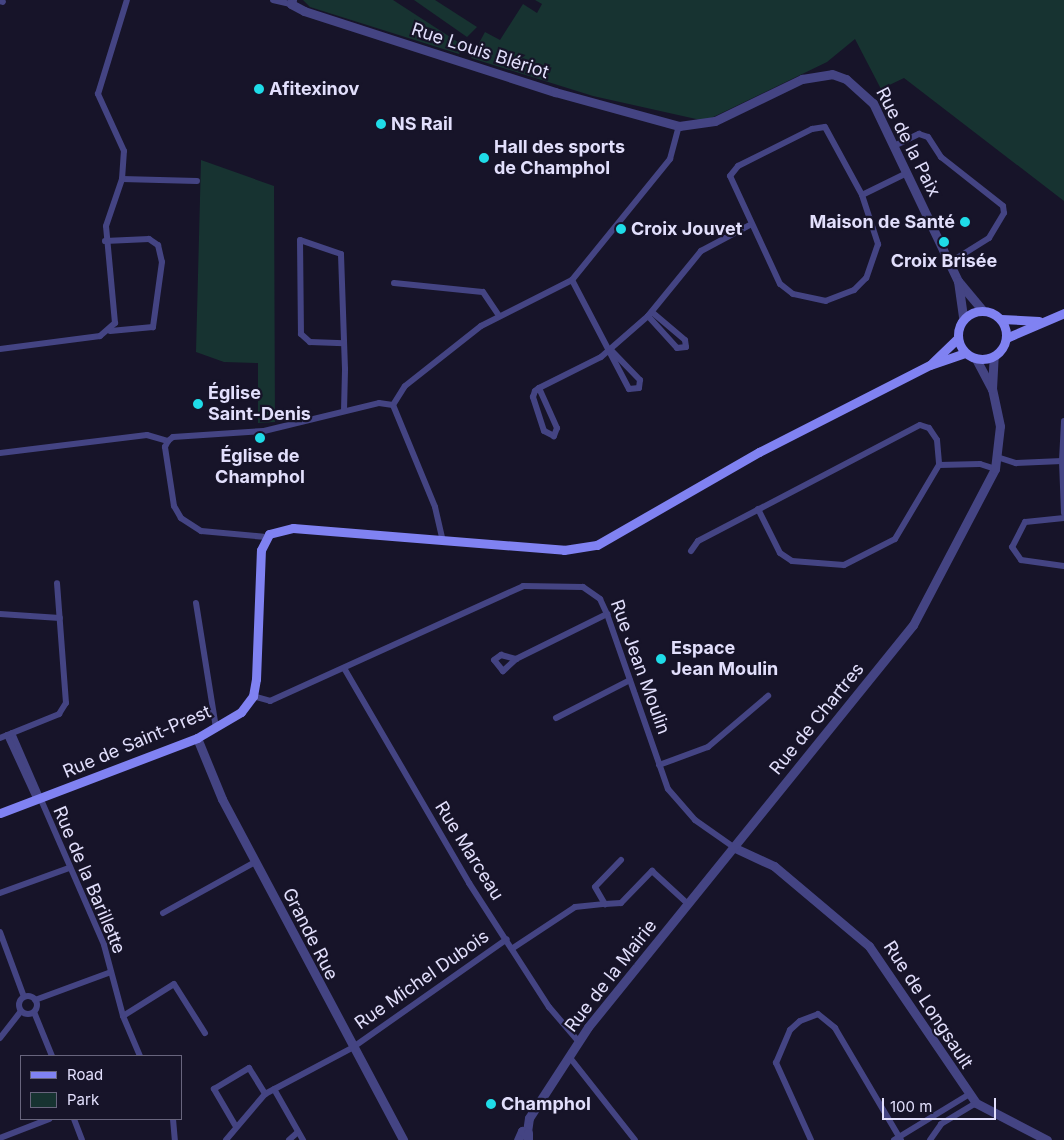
<!DOCTYPE html>
<meta charset="utf-8">
<style>
body{margin:0}
#map{position:relative;width:1064px;height:1140px;overflow:hidden;background:#171429;font-family:Inter,sans-serif}
div>[style]{position:absolute}
[style*='--x']{left:calc(var(--x)*1px);top:calc(var(--y)*1px);width:calc(var(--w)*1px);rotate:calc(var(--a)*1deg)}
.green>*{inset:0;background:#173331}
.minor>*{height:6px;margin:-3px;padding:0 3px;transform-origin:3px;border-radius:3px;background:#444483}
.minor>.ring{margin:-3px;padding:0;box-sizing:content-box;background:none;border:6px solid #444483;border-radius:50%}
.tertiary>*{height:9px;margin:-4.5px;padding:0 4.5px;transform-origin:4.5px;border-radius:4.5px;background:#444483}
.secondary>*{height:9px;margin:-4.5px;padding:0 4.5px;transform-origin:4.5px;border-radius:4.5px;background:#8082f2}
.secondary>.ring{margin:-4.5px;padding:0;box-sizing:content-box;background:none;border:9px solid #8082f2;border-radius:50%}
.dots>*{width:14px;height:14px;translate:-50% -50%;box-sizing:border-box;border:2px solid #171429;border-radius:50%}
span{translate:-50% -50%;white-space:nowrap;text-align:center;line-height:1.15;-webkit-text-stroke:4.5px #171429;paint-order:stroke}
.street-label{font-size:18px;color:#e2dffc}
.poi-label{font-size:18px;color:#e2dffc;font-weight:700}
.left{translate:0 -50%;text-align:left}
.right{translate:-100% -50%;text-align:right}
.legend{position:absolute;left:20px;top:1055px;width:162px;height:65px;box-sizing:border-box;background:#171429;border:1px solid #68657d;margin:0;padding:6px 9px;list-style:none;font-size:15px;color:#e2dffc}
.legend li{display:flex;align-items:center;gap:10px;height:25px}
.legend b{width:25px;border:1px solid #68657d}
.scale{position:absolute;left:882px;top:1098px;width:114px;height:22px;box-sizing:border-box;border:2px solid #e2dffc;border-top:0;padding-left:6px;font-size:15px;line-height:18px;white-space:nowrap;color:#e2dffc;-webkit-text-stroke:4px #171429;paint-order:stroke}
</style>
<div id="map">
<div class="green">
<i style="clip-path:polygon(303px 0,393px 0,464px 46px,459px 54px,310px 7px)"></i>
<i style="clip-path:polygon(414px 0,435px 0,477px 27px,467px 37px)"></i>
<i style="clip-path:polygon(535px 0,1064px 0,1064px 201px,904px 78px,881px 89px,855px 39px,827px 62px,705px 121px,593px 96px,471px 58px,485px 32px,500px 40px,523px 4px,537px 13px,542px 4px)"></i>
<i style="clip-path:polygon(201px 160px,274px 186px,275px 422px,258px 423px,258px 363px,224px 362px,196px 352px)"></i>
</div>
<div class="minor">
<i style="--x:273;--y:0;--w:18;--a:13"></i>
<i style="--x:0;--y:1;--w:3;--a:18"></i>
<i style="--x:825;--y:127;--w:77;--a:61.4"></i>
<i style="--x:862;--y:195;--w:52;--a:71.9"></i>
<i style="--x:878;--y:244;--w:36;--a:109"></i>
<i style="--x:866;--y:278;--w:17;--a:135"></i>
<i style="--x:854;--y:290;--w:30;--a:159"></i>
<i style="--x:826;--y:301;--w:34;--a:-168"></i>
<i style="--x:793;--y:294;--w:16;--a:-142"></i>
<i style="--x:780;--y:284;--w:119;--a:-114.8"></i>
<i style="--x:730;--y:176;--w:13;--a:-51"></i>
<i style="--x:738;--y:166;--w:83;--a:-26.6"></i>
<i style="--x:812;--y:129;--w:13;--a:-9"></i>
<i style="--x:894;--y:146;--w:28;--a:-26"></i>
<i style="--x:919;--y:134;--w:9;--a:18"></i>
<i style="--x:928;--y:137;--w:24;--a:57"></i>
<i style="--x:941;--y:157;--w:79;--a:38.3"></i>
<i style="--x:1003;--y:206;--w:7;--a:82"></i>
<i style="--x:1004;--y:213;--w:29;--a:121"></i>
<i style="--x:989;--y:238;--w:47;--a:148"></i>
<i style="--x:122;--y:179;--w:75;--a:1.5"></i>
<i style="--x:862;--y:195;--w:50;--a:-26.1"></i>
<i style="--x:105;--y:241;--w:44;--a:-2.6"></i>
<i style="--x:149;--y:239;--w:11;--a:34"></i>
<i style="--x:158;--y:245;--w:17;--a:77"></i>
<i style="--x:162;--y:262;--w:66;--a:97.9"></i>
<i style="--x:153;--y:327;--w:43;--a:174.7"></i>
<i style="--x:572;--y:280;--w:123;--a:62.4"></i>
<i style="--x:629;--y:389;--w:10;--a:-6"></i>
<i style="--x:639;--y:388;--w:8;--a:-83"></i>
<i style="--x:640;--y:380;--w:43;--a:-134.1"></i>
<i style="--x:394;--y:283;--w:89;--a:5.8"></i>
<i style="--x:483;--y:292;--w:27;--a:56"></i>
<i style="--x:648;--y:316;--w:43;--a:47.8"></i>
<i style="--x:677;--y:348;--w:9;--a:-6"></i>
<i style="--x:686;--y:347;--w:7;--a:-98"></i>
<i style="--x:685;--y:340;--w:43;--a:-139.7"></i>
<i style="--x:0;--y:349;--w:101;--a:-7.4"></i>
<i style="--x:100;--y:336;--w:20;--a:-41"></i>
<i style="--x:115;--y:323;--w:97;--a:-95.3"></i>
<i style="--x:106;--y:226;--w:50;--a:-71.2"></i>
<i style="--x:122;--y:179;--w:28;--a:-86"></i>
<i style="--x:124;--y:151;--w:63;--a:-114.5"></i>
<i style="--x:98;--y:94;--w:98;--a:-72.9"></i>
<i style="--x:539;--y:388;--w:44;--a:65.8"></i>
<i style="--x:557;--y:428;--w:9;--a:111"></i>
<i style="--x:554;--y:436;--w:11;--a:-153"></i>
<i style="--x:544;--y:431;--w:36;--a:-108"></i>
<i style="--x:533;--y:397;--w:6;--a:-72"></i>
<i style="--x:535;--y:391;--w:5;--a:-37"></i>
<i style="--x:539;--y:388;--w:69;--a:-26.6"></i>
<i style="--x:601;--y:357;--w:62;--a:-41.1"></i>
<i style="--x:648;--y:316;--w:84;--a:-50.8"></i>
<i style="--x:701;--y:251;--w:55;--a:-28"></i>
<i style="--x:393;--y:405;--w:22;--a:-58"></i>
<i style="--x:405;--y:386;--w:97;--a:-38.3"></i>
<i style="--x:481;--y:326;--w:102;--a:-26.8"></i>
<i style="--x:572;--y:280;--w:156;--a:-51"></i>
<i style="--x:670;--y:159;--w:34;--a:-75"></i>
<i style="--x:393;--y:405;--w:110;--a:67.6"></i>
<i style="--x:435;--y:507;--w:35;--a:77"></i>
<i style="--x:344;--y:411;--w:42;--a:-88.6"></i>
<i style="--x:345;--y:369;--w:115;--a:-92"></i>
<i style="--x:341;--y:254;--w:43;--a:-161.1"></i>
<i style="--x:300;--y:240;--w:94;--a:89.4"></i>
<i style="--x:301;--y:334;--w:12;--a:42"></i>
<i style="--x:310;--y:342;--w:34;--a:2"></i>
<i style="--x:0;--y:453;--w:148;--a:-7"></i>
<i style="--x:147;--y:435;--w:22;--a:16"></i>
<i style="--x:997;--y:457;--w:20;--a:18"></i>
<i style="--x:1016;--y:463;--w:46;--a:-2.5"></i>
<i style="--x:1062;--y:461;--w:52;--a:87.8"></i>
<i style="--x:1062;--y:461;--w:40;--a:-87.1"></i>
<i style="--x:758;--y:509;--w:49;--a:63.4"></i>
<i style="--x:780;--y:553;--w:14;--a:34"></i>
<i style="--x:792;--y:561;--w:52;--a:4.4"></i>
<i style="--x:844;--y:565;--w:57;--a:-27"></i>
<i style="--x:895;--y:539;--w:86;--a:-59.3"></i>
<i style="--x:939;--y:465;--w:41;--a:-1.4"></i>
<i style="--x:980;--y:464;--w:16;--a:18"></i>
<i style="--x:1064;--y:518;--w:39;--a:174"></i>
<i style="--x:1025;--y:522;--w:28;--a:117"></i>
<i style="--x:1012;--y:547;--w:16;--a:55"></i>
<i style="--x:1021;--y:560;--w:43;--a:7.9"></i>
<i style="--x:266;--y:537;--w:65;--a:-174.7"></i>
<i style="--x:201;--y:531;--w:24;--a:-147"></i>
<i style="--x:181;--y:518;--w:14;--a:-120"></i>
<i style="--x:174;--y:506;--w:60;--a:-98.7"></i>
<i style="--x:165;--y:447;--w:7;--a:-63"></i>
<i style="--x:168;--y:441;--w:6;--a:-39"></i>
<i style="--x:173;--y:437;--w:91;--a:-3.8"></i>
<i style="--x:264;--y:431;--w:118;--a:-13.7"></i>
<i style="--x:379;--y:403;--w:14;--a:8"></i>
<i style="--x:691;--y:551;--w:12;--a:-55"></i>
<i style="--x:698;--y:541;--w:250;--a:-27.6"></i>
<i style="--x:920;--y:425;--w:9;--a:18"></i>
<i style="--x:929;--y:428;--w:14;--a:56"></i>
<i style="--x:937;--y:440;--w:25;--a:85"></i>
<i style="--x:196;--y:603;--w:127;--a:80.9"></i>
<i style="--x:0;--y:614;--w:60;--a:3.8"></i>
<i style="--x:516;--y:659;--w:18;--a:137"></i>
<i style="--x:503;--y:671;--w:14;--a:-129"></i>
<i style="--x:494;--y:660;--w:9;--a:-36"></i>
<i style="--x:501;--y:655;--w:16;--a:15"></i>
<i style="--x:516;--y:659;--w:102;--a:-26.3"></i>
<i style="--x:344;--y:668;--w:249;--a:59.8"></i>
<i style="--x:469;--y:883;--w:148;--a:57.2"></i>
<i style="--x:549;--y:1007;--w:46;--a:49.4"></i>
<i style="--x:253;--y:696;--w:18;--a:16"></i>
<i style="--x:270;--y:701;--w:278;--a:-24.4"></i>
<i style="--x:523;--y:586;--w:60;--a:1"></i>
<i style="--x:583;--y:587;--w:21;--a:35"></i>
<i style="--x:600;--y:599;--w:17;--a:65"></i>
<i style="--x:607;--y:614;--w:185;--a:70.8"></i>
<i style="--x:668;--y:789;--w:41;--a:48.9"></i>
<i style="--x:695;--y:820;--w:49;--a:35"></i>
<i style="--x:556;--y:718;--w:83;--a:-27.2"></i>
<i style="--x:12;--y:733;--w:231;--a:66.5"></i>
<i style="--x:104;--y:945;--w:73;--a:75"></i>
<i style="--x:123;--y:1016;--w:43;--a:67"></i>
<i style="--x:7;--y:735;--w:69;--a:65.3"></i>
<i style="--x:0;--y:738;--w:64;--a:-22.1"></i>
<i style="--x:59;--y:714;--w:13;--a:-58"></i>
<i style="--x:66;--y:703;--w:120;--a:-94.3"></i>
<i style="--x:659;--y:765;--w:52;--a:-20.2"></i>
<i style="--x:708;--y:747;--w:79;--a:-40.4"></i>
<i style="--x:621;--y:860;--w:37;--a:134"></i>
<i style="--x:595;--y:887;--w:20;--a:60"></i>
<i style="--x:605;--y:904;--w:16;--a:-4"></i>
<i style="--x:621;--y:903;--w:45;--a:-45.9"></i>
<i style="--x:652;--y:871;--w:49;--a:42.5"></i>
<i style="--x:0;--y:893;--w:73;--a:-19.9"></i>
<i style="--x:163;--y:913;--w:105;--a:-29"></i>
<i style="--x:0;--y:932;--w:69;--a:69.7"></i>
<i style="--x:513;--y:948;--w:74;--a:-33.5"></i>
<i style="--x:575;--y:907;--w:30;--a:-6"></i>
<i class="ring" style="left:19px;top:996px;width:12px;height:12px"></i>
<i style="--x:35;--y:1000;--w:81;--a:-20.2"></i>
<i style="--x:34;--y:1012;--w:48;--a:67.8"></i>
<i style="--x:123;--y:1016;--w:60;--a:-32.1"></i>
<i style="--x:174;--y:984;--w:58;--a:57.7"></i>
<i style="--x:0;--y:1038;--w:34;--a:-52"></i>
<i style="--x:571;--y:1059;--w:103;--a:51.7"></i>
<i style="--x:274;--y:1089;--w:59;--a:60.4"></i>
<i style="--x:74;--y:1119;--w:22;--a:69"></i>
<i style="--x:173;--y:1119;--w:21;--a:85"></i>
<i style="--x:235;--y:1125;--w:42;--a:-120.3"></i>
<i style="--x:214;--y:1089;--w:41;--a:-31"></i>
<i style="--x:249;--y:1068;--w:31;--a:58"></i>
<i style="--x:0;--y:1138;--w:53;--a:-21.2"></i>
<i style="--x:226;--y:1140;--w:60;--a:-49.7"></i>
<i style="--x:265;--y:1094;--w:98;--a:-27.9"></i>
<i style="--x:352;--y:1048;--w:189;--a:-35.1"></i>
<i style="--x:289;--y:1140;--w:12;--a:-42"></i>
<i style="--x:811;--y:1140;--w:85;--a:-114.4"></i>
<i style="--x:776;--y:1063;--w:36;--a:-67"></i>
<i style="--x:790;--y:1030;--w:13;--a:-42"></i>
<i style="--x:800;--y:1021;--w:19;--a:-21"></i>
<i style="--x:818;--y:1014;--w:22;--a:39"></i>
<i style="--x:835;--y:1028;--w:130;--a:59.5"></i>
<i style="--x:894;--y:1140;--w:87;--a:-31.3"></i>
<i style="--x:930;--y:1140;--w:19;--a:-55"></i>
<i style="--x:941;--y:1124;--w:41;--a:-31"></i>
</div>
<div class="tertiary">
<i style="--x:292;--y:0;--w:4;--a:104"></i>
<i style="--x:291;--y:4;--w:15;--a:28"></i>
<i style="--x:304;--y:11;--w:264;--a:17.9"></i>
<i style="--x:555;--y:92;--w:129;--a:15.3"></i>
<i style="--x:679;--y:126;--w:36;--a:-8"></i>
<i style="--x:715;--y:121;--w:97;--a:-25.8"></i>
<i style="--x:802;--y:79;--w:30;--a:-9"></i>
<i style="--x:832;--y:74;--w:15;--a:20"></i>
<i style="--x:846;--y:79;--w:36;--a:42"></i>
<i style="--x:873;--y:103;--w:197;--a:64.5"></i>
<i style="--x:958;--y:281;--w:38;--a:50"></i>
<i style="--x:958;--y:281;--w:37;--a:82"></i>
<i style="--x:976;--y:359;--w:34;--a:62"></i>
<i style="--x:197;--y:738;--w:66;--a:67.7"></i>
<i style="--x:222;--y:799;--w:386;--a:62"></i>
<i style="--x:735;--y:848;--w:43;--a:24.8"></i>
<i style="--x:774;--y:866;--w:124;--a:40.1"></i>
<i style="--x:869;--y:946;--w:190;--a:55.7"></i>
<i style="--x:976;--y:1103;--w:80;--a:27.5"></i>
<i style="--x:527;--y:1132;--w:14;--a:-82"></i>
<i style="--x:529;--y:1118;--w:108;--a:-57"></i>
<i style="--x:588;--y:1027;--w:517;--a:-51.05"></i>
<i style="--x:913;--y:625;--w:176;--a:-62.3"></i>
<i style="--x:995;--y:469;--w:43;--a:-83.4"></i>
<i style="--x:1000;--y:426;--w:38;--a:-102"></i>
<i style="--x:992;--y:389;--w:33;--a:-87"></i>
<i style="--x:518;--y:1140;--w:10;--a:-66"></i>
<i style="--x:522;--y:1131;--w:6;--a:18"></i>
<i style="--x:528;--y:1133;--w:7;--a:90"></i>
</div>
<div class="secondary">
<i class="ring" style="left:958px;top:311px;width:39px;height:39px"></i>
<i style="--x:1001;--y:319;--w:38;--a:3"></i>
<i style="--x:1006;--y:338;--w:63;--a:-23.3"></i>
<i style="--x:932;--y:363;--w:35;--a:-44"></i>
<i style="--x:0;--y:813;--w:211;--a:-20.8"></i>
<i style="--x:197;--y:738;--w:51;--a:-30.6"></i>
<i style="--x:241;--y:712;--w:20;--a:-53"></i>
<i style="--x:253;--y:696;--w:17;--a:-80"></i>
<i style="--x:256;--y:679;--w:129;--a:-87.8"></i>
<i style="--x:261;--y:550;--w:18;--a:-63"></i>
<i style="--x:269;--y:534;--w:25;--a:-14"></i>
<i style="--x:293;--y:528;--w:272;--a:4.6"></i>
<i style="--x:564;--y:550;--w:33;--a:-9"></i>
<i style="--x:597;--y:545;--w:187;--a:-29.9"></i>
<i style="--x:759;--y:452;--w:192;--a:-27"></i>
<i style="--x:930;--y:365;--w:37;--a:-19"></i>
</div>
<div class="dots">
<i style="left:259px;top:89px;background:#1fdce8"></i>
<i style="left:381px;top:124px;background:#1fdce8"></i>
<i style="left:484px;top:158px;background:#1fdce8"></i>
<i style="left:965px;top:222px;background:#1fdce8"></i>
<i style="left:621px;top:229px;background:#1fdce8"></i>
<i style="left:944px;top:242px;background:#1fdce8"></i>
<i style="left:198px;top:404px;background:#1fdce8"></i>
<i style="left:260px;top:438px;background:#1fdce8"></i>
<i style="left:661px;top:659px;background:#1fdce8"></i>
<i style="left:491px;top:1104px;background:#1fdce8"></i>
</div>
<div class="street-label">
<span style="left:480px;top:51px;rotate:18deg">Rue Louis Blériot</span>
<span style="left:908px;top:142px;rotate:63deg">Rue de la Paix</span>
<span style="left:640px;top:667px;rotate:70deg">Rue Jean Moulin</span>
<span style="left:817px;top:719px;rotate:-51deg">Rue de Chartres</span>
<span style="left:137px;top:742px;rotate:-23deg">Rue de Saint-Prest</span>
<span style="left:469px;top:851px;rotate:58deg">Rue Marceau</span>
<span style="left:89px;top:880px;rotate:67deg">Rue de la Barillette</span>
<span style="left:310px;top:934px;rotate:63deg">Grande Rue</span>
<span style="left:611px;top:976px;rotate:-52deg">Rue de la Mairie</span>
<span style="left:422px;top:980px;rotate:-35deg">Rue Michel Dubois</span>
<span style="left:928px;top:1005px;rotate:57deg">Rue de Longsault</span>
</div>
<div class="poi-label">
<span class="left" style="left:269px;top:89px">Afitexinov</span>
<span class="left" style="left:391px;top:124px">NS Rail</span>
<span class="left" style="left:494px;top:158px">Hall des sports<br>de Champhol</span>
<span class="right" style="left:955px;top:222px">Maison de Santé</span>
<span class="left" style="left:631px;top:229px">Croix Jouvet</span>
<span style="left:944px;top:261px">Croix Brisée</span>
<span class="left" style="left:208px;top:404px">Église<br>Saint-Denis</span>
<span style="left:260px;top:467px">Église de<br>Champhol</span>
<span class="left" style="left:671px;top:659px">Espace<br>Jean Moulin</span>
<span class="left" style="left:501px;top:1104px">Champhol</span>
</div>
<ul class="legend">
<li><b style="height:6px;background:#8082f2"></b>Road</li>
<li><b style="height:14px;background:#173331"></b>Park</li>
</ul>
<div class="scale">100 m</div>
</div>
